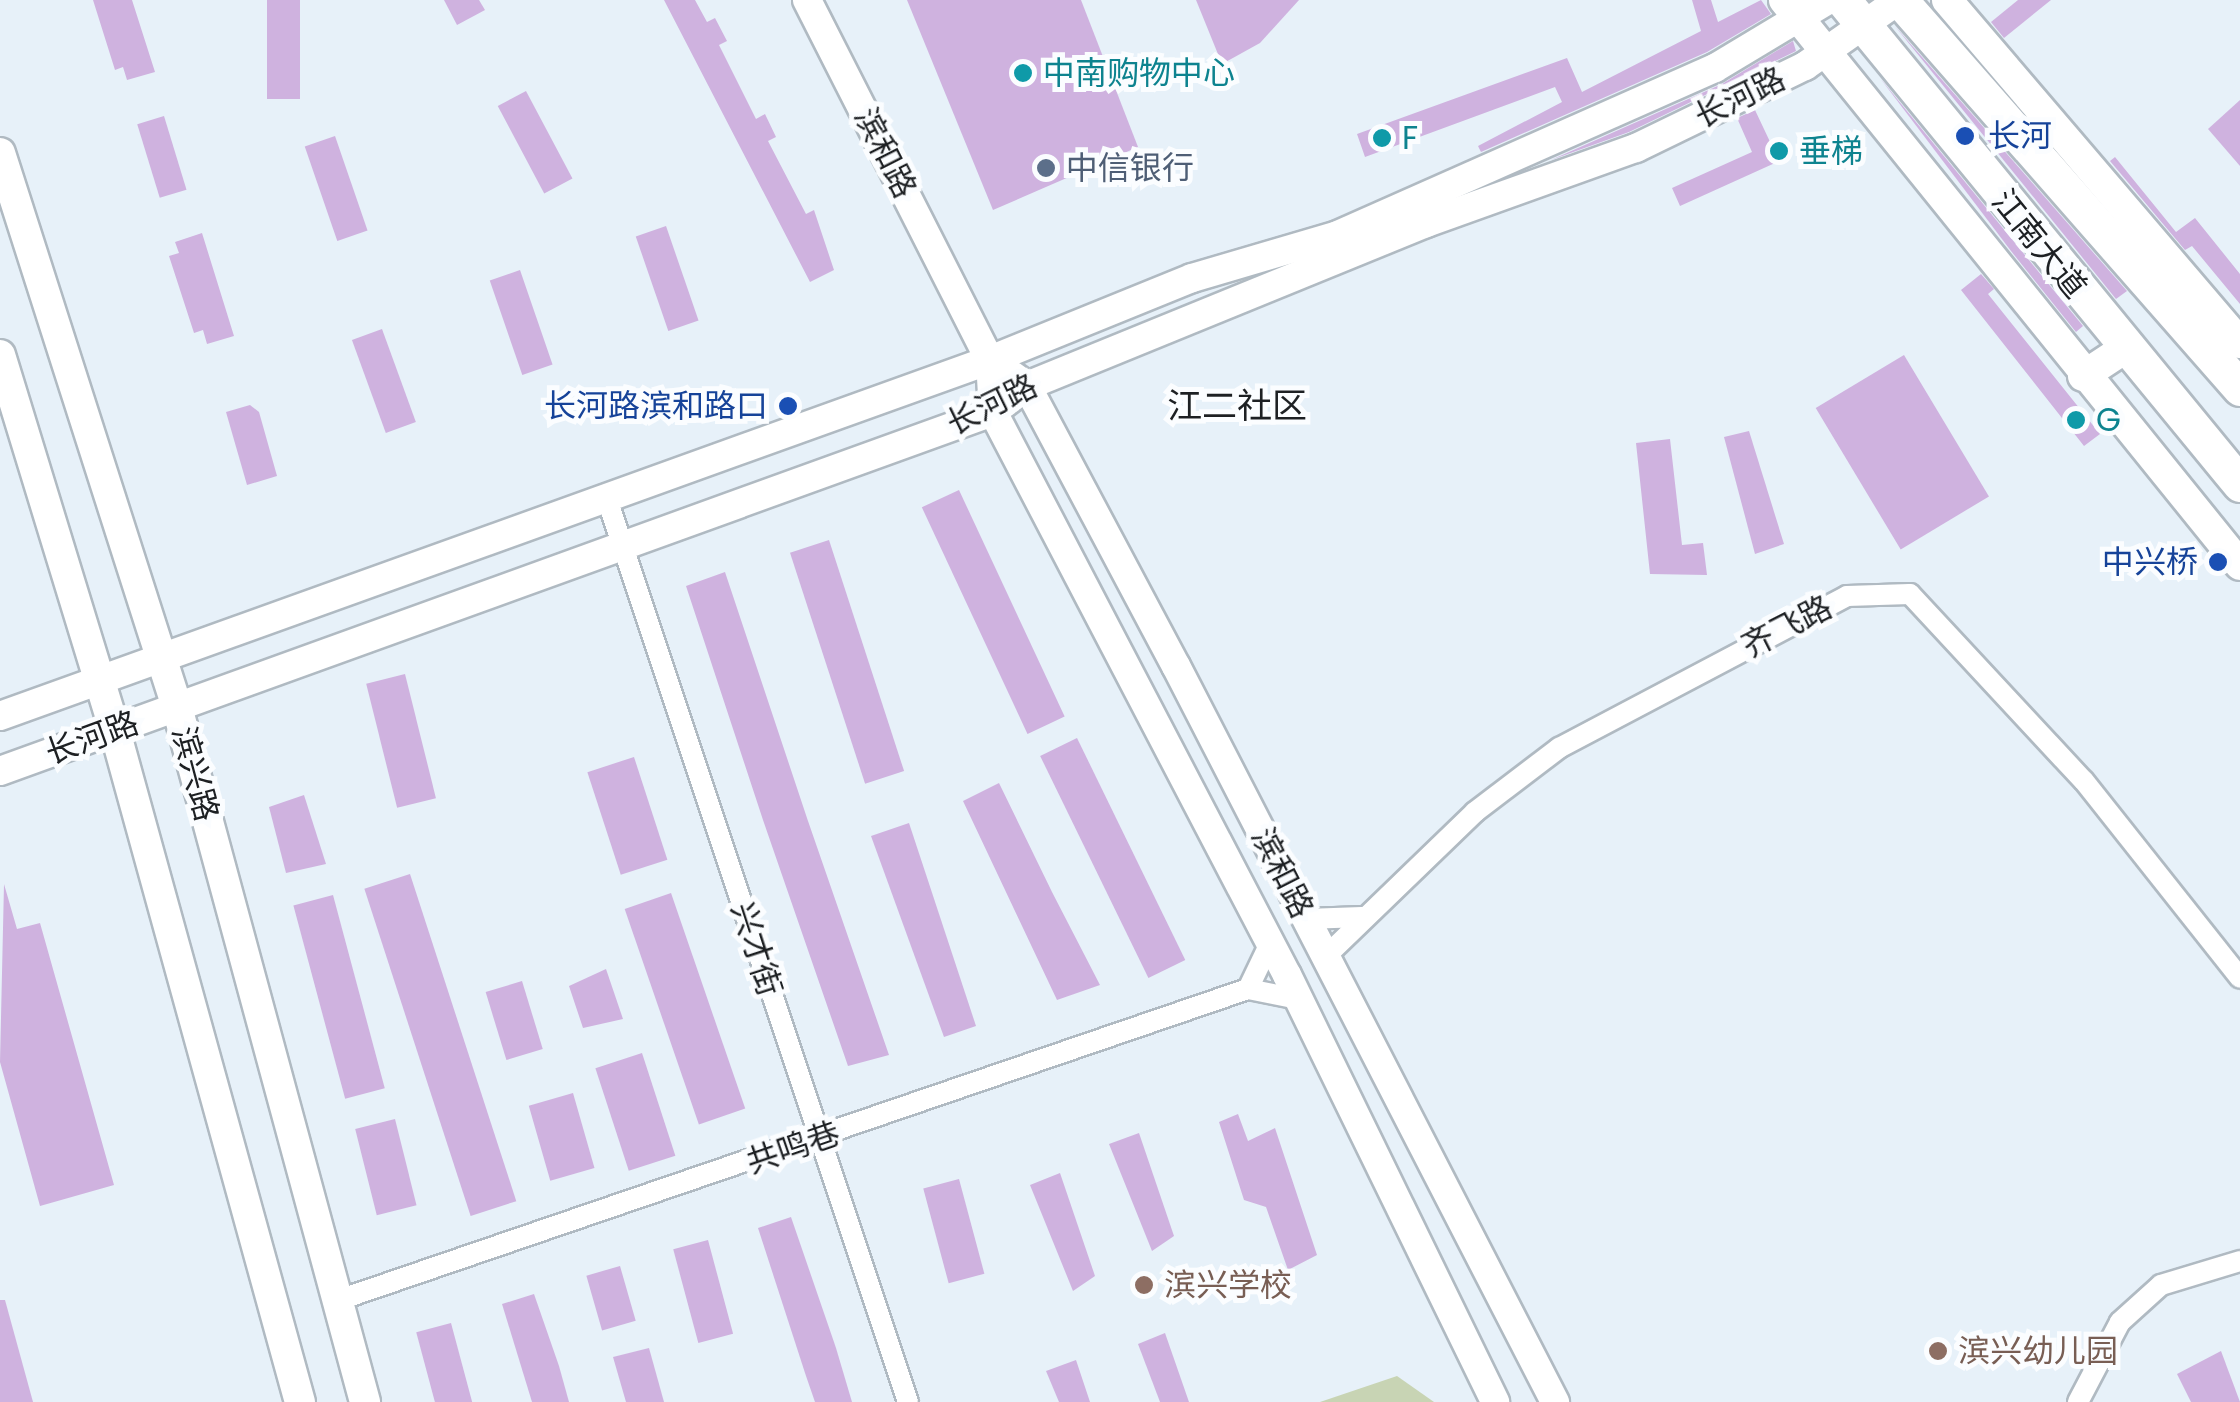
<!DOCTYPE html>
<meta charset="utf-8">
<style>
body{margin:0}
#map{position:relative;width:2240px;height:1402px;overflow:hidden;background:#e7f1f9;font-family:Poppins,"Noto Sans SC",sans-serif}
div>[style]{position:absolute}
[style*='--x']{left:calc(var(--x)*1px);top:calc(var(--y)*1px);width:calc(var(--w)*1px);rotate:calc(var(--a)*1deg)}
.green>*{inset:0;background:#c8d4b4}
.building>*{inset:0;background:#cfb2df;transform-origin:0 0}
.roads{filter:drop-shadow(2px 0 #b0bac2) drop-shadow(-2px 0 #b0bac2) drop-shadow(0 2px #b0bac2) drop-shadow(0 -2px #b0bac2)}
.street>*{height:20px;margin:-10px;padding:0 10px;transform-origin:10px;border-radius:10px;background:#fff}
.secondary>*{height:28px;margin:-14px;padding:0 14px;transform-origin:14px;border-radius:14px;background:#fff}
.primary>*{height:30px;margin:-15px;padding:0 15px;transform-origin:15px;border-radius:15px;background:#fff}
.highway>*{height:35px;margin:-17.5px;padding:0 17.5px;transform-origin:17.5px;border-radius:17.5px;background:#fff}
.dots>*{width:28px;height:28px;translate:-50% -50%;box-sizing:border-box;border:5px solid #fbfdff;border-radius:50%}
span{translate:-50% -50%;white-space:nowrap;text-align:center;line-height:1.15;-webkit-text-stroke:10px #fbfdff;paint-order:stroke}
.culture-label{font-size:32px;color:#0d838f}
.left{translate:0 -50%;text-align:left}
.street-label{font-size:32px;color:#1d2023}
.transit-label{font-size:32px;color:#164399}
.right{translate:-100% -50%;text-align:right}
.service-label{font-size:32px;color:#4e5e75}
.education-label{font-size:32px;color:#785e54}
.neighbourhood-label{font-size:35px;color:#1d2023}
</style>
<div id="map">
<div class="green">
<i style="clip-path:polygon(1397px 1376px,1434px 1402px,1320px 1402px)"></i>
</div>
<div class="building">
<i style="clip-path:polygon(93px 0,132px 0,155px 72px,127px 80px,123px 67px,115px 70px)"></i>
<i style="left:267px;top:0;width:33px;height:99px"></i>
<i style="clip-path:polygon(444px 0,479px 0,485px 10px,457px 25px)"></i>
<i style="clip-path:polygon(664px 0,695px 0,707px 22px,715px 18px,727px 41px,719px 45px,756px 119px,765px 114px,776px 137px,768px 141px,806px 214px,814px 210px,834px 270px,810px 282px)"></i>
<i style="clip-path:polygon(907px 0,1081px 0,1138px 147px,993px 210px)"></i>
<i style="clip-path:polygon(1196px 0,1299px 0,1260px 43px,1222px 64px)"></i>
<i style="clip-path:polygon(1692px 0,1711px 0,1718px 22px,1761px 0,1771px 14px,1707px 52px,1481px 152px,1478px 146px,1562px 102px,1555px 87px,1365px 157px,1357px 134px,1567px 58px,1582px 92px,1701px 31px)"></i>
<i style="clip-path:polygon(2018px 0,2051px 0,2004px 38px,1991px 22px)"></i>
<i style="clip-path:polygon(1894px 25px,2127px 291px,2116px 299px)"></i>
<i style="clip-path:polygon(1793px 41px,1796px 51px,1629px 132px,1551px 160px,1722px 84px)"></i>
<i style="clip-path:polygon(1880px 78px,2083px 326px,2076px 332px,2011px 251px)"></i>
<i style="left:526px;top:91px;width:99px;height:32px;rotate:62deg"></i>
<i style="clip-path:polygon(2240px 100px,2240px 166px,2208px 129px)"></i>
<i style="clip-path:polygon(1755px 110px,1772px 146px,1781px 142px,1788px 157px,1680px 206px,1672px 188px,1752px 152px,1737px 118px)"></i>
<i style="left:164px;top:116px;width:77px;height:28px;rotate:73deg"></i>
<i style="left:335px;top:136px;width:100px;height:32px;rotate:71deg"></i>
<i style="clip-path:polygon(2115px 157px,2176px 232px,2195px 218px,2240px 274px,2240px 304px,2192px 246px,2185px 250px,2110px 161px)"></i>
<i style="left:666px;top:226px;width:100px;height:32px;rotate:71deg"></i>
<i style="clip-path:polygon(202px 233px,234px 336px,207px 344px,203px 330px,194px 333px,169px 256px,179px 253px,175px 242px)"></i>
<i style="left:520px;top:270px;width:100px;height:32px;rotate:71deg"></i>
<i style="clip-path:polygon(1981px 274px,1994px 289px,1988px 294px,2100px 434px,2084px 446px,1961px 290px)"></i>
<i style="left:382px;top:329px;width:99px;height:32px;rotate:70deg"></i>
<i style="left:1904px;top:355px;width:165px;height:103px;rotate:59deg"></i>
<i style="clip-path:polygon(250px 405px,259px 412px,277px 476px,247px 485px,226px 412px)"></i>
<i style="clip-path:polygon(1749px 431px,1784px 544px,1755px 554px,1724px 437px)"></i>
<i style="clip-path:polygon(1670px 439px,1682px 545px,1703px 543px,1707px 575px,1650px 574px,1636px 443px)"></i>
<i style="left:959px;top:490px;width:250px;height:41px;rotate:65deg"></i>
<i style="left:829px;top:540px;width:243px;height:41px;rotate:72deg"></i>
<i style="clip-path:polygon(725px 572px,808px 821px,889px 1055px,848px 1066px,763px 820px,686px 586px)"></i>
<i style="left:405px;top:674px;width:128px;height:40px;rotate:76deg"></i>
<i style="left:1077px;top:738px;width:247px;height:41px;rotate:64deg"></i>
<i style="left:634px;top:757px;width:108px;height:49px;rotate:72deg"></i>
<i style="clip-path:polygon(999px 783px,1052px 892px,1100px 985px,1057px 1000px,963px 801px)"></i>
<i style="clip-path:polygon(304px 795px,326px 864px,286px 873px,269px 807px)"></i>
<i style="clip-path:polygon(909px 823px,976px 1026px,944px 1037px,871px 836px)"></i>
<i style="left:410px;top:874px;width:344px;height:48px;rotate:72deg"></i>
<i style="clip-path:polygon(4px 884px,17px 929px,40px 923px,114px 1185px,40px 1206px,0 1062px)"></i>
<i style="left:671px;top:893px;width:228px;height:49px;rotate:71deg"></i>
<i style="left:333px;top:895px;width:200px;height:41px;rotate:75deg"></i>
<i style="clip-path:polygon(606px 969px,623px 1019px,583px 1028px,569px 986px)"></i>
<i style="left:522px;top:981px;width:71px;height:38px;rotate:73deg"></i>
<i style="left:642px;top:1053px;width:108px;height:49px;rotate:72deg"></i>
<i style="left:573px;top:1093px;width:78px;height:46px;rotate:74deg"></i>
<i style="clip-path:polygon(1238px 1114px,1248px 1141px,1275px 1128px,1317px 1255px,1288px 1270px,1266px 1207px,1244px 1200px,1219px 1122px)"></i>
<i style="left:395px;top:1119px;width:89px;height:41px;rotate:76deg"></i>
<i style="clip-path:polygon(1139px 1133px,1174px 1236px,1152px 1251px,1109px 1144px)"></i>
<i style="clip-path:polygon(1060px 1173px,1095px 1276px,1073px 1291px,1030px 1185px)"></i>
<i style="left:959px;top:1179px;width:98px;height:37px;rotate:75deg"></i>
<i style="clip-path:polygon(791px 1217px,836px 1348px,852px 1402px,815px 1402px,806px 1376px,758px 1228px)"></i>
<i style="left:708px;top:1240px;width:97px;height:36px;rotate:75deg"></i>
<i style="left:620px;top:1266px;width:57px;height:35px;rotate:74deg"></i>
<i style="clip-path:polygon(534px 1294px,559px 1366px,569px 1402px,532px 1402px,502px 1304px)"></i>
<i style="clip-path:polygon(0 1300px,5px 1300px,33px 1402px,0 1402px)"></i>
<i style="left:451px;top:1323px;width:82px;height:36px;rotate:75deg"></i>
<i style="clip-path:polygon(1165px 1333px,1189px 1402px,1160px 1402px,1138px 1344px)"></i>
<i style="clip-path:polygon(649px 1348px,664px 1402px,626px 1402px,613px 1357px)"></i>
<i style="clip-path:polygon(2221px 1351px,2240px 1402px,2191px 1402px,2177px 1374px)"></i>
<i style="clip-path:polygon(1076px 1360px,1090px 1402px,1059px 1402px,1046px 1371px)"></i>
</div>
<div class="roads">
<div class="street">
<i style="--x:606;--y:496;--w:955;--a:71.57"></i>
<i style="--x:1306;--y:919;--w:56;--a:-2"></i>
<i style="--x:1325;--y:957;--w:209;--a:-44"></i>
<i style="--x:1475;--y:812;--w:106;--a:-37.3"></i>
<i style="--x:1559;--y:748;--w:326;--a:-27.8"></i>
<i style="--x:1847;--y:596;--w:63;--a:-1.8"></i>
<i style="--x:1910;--y:594;--w:255;--a:47.1"></i>
<i style="--x:2084;--y:781;--w:251;--a:51.6"></i>
<i style="--x:1248;--y:989;--w:51;--a:-64.4"></i>
<i style="--x:336;--y:1301;--w:964;--a:-18.89"></i>
<i style="--x:1248;--y:989;--w:51;--a:11.3"></i>
<i style="--x:2078;--y:1402;--w:90;--a:-62.3"></i>
<i style="--x:2120;--y:1322;--w:55;--a:-42.1"></i>
<i style="--x:2161;--y:1285;--w:83;--a:-16.9"></i>
</div>
<div class="secondary">
<i style="--x:807;--y:0;--w:404;--a:63.1"></i>
<i style="--x:990;--y:360;--w:52;--a:86.7"></i>
<i style="--x:993;--y:412;--w:635;--a:62.43"></i>
<i style="--x:1287;--y:975;--w:475;--a:64"></i>
<i style="--x:1012;--y:375;--w:19;--a:36"></i>
<i style="--x:1027;--y:386;--w:317;--a:62"></i>
<i style="--x:1176;--y:666;--w:828;--a:62.75"></i>
<i style="--x:0;--y:716;--w:1052;--a:-19.78"></i>
<i style="--x:990;--y:360;--w:218;--a:-22.1"></i>
<i style="--x:1192;--y:278;--w:152;--a:-16.4"></i>
<i style="--x:1338;--y:235;--w:412;--a:-23.9"></i>
<i style="--x:1715;--y:68;--w:132;--a:-31"></i>
<i style="--x:0;--y:771;--w:1056;--a:-19.88"></i>
<i style="--x:993;--y:412;--w:43;--a:-37.4"></i>
<i style="--x:1027;--y:386;--w:431;--a:-22.2"></i>
<i style="--x:1426;--y:223;--w:223;--a:-19.7"></i>
<i style="--x:1636;--y:148;--w:188;--a:-25.9"></i>
<i style="--x:1805;--y:66;--w:115;--a:-35.1"></i>
</div>
<div class="primary">
<i style="--x:1784;--y:0;--w:726;--a:51.09"></i>
<i style="--x:1947;--y:0;--w:451;--a:49.5"></i>
<i style="--x:0;--y:153;--w:582;--a:72.28"></i>
<i style="--x:177;--y:707;--w:720;--a:74.86"></i>
<i style="--x:0;--y:355;--w:393;--a:73"></i>
<i style="--x:115;--y:731;--w:696;--a:74.59"></i>
<i style="--x:2083;--y:376;--w:49;--a:-33.4"></i>
</div>
<div class="highway">
<i style="--x:1843;--y:0;--w:626;--a:50.64"></i>
<i style="--x:1900;--y:0;--w:516;--a:48.77"></i>
</div>
</div>
<div class="dots">
<i style="left:1023px;top:73px;background:#0f9aa8"></i>
<i style="left:1965px;top:136px;background:#1a4fb4"></i>
<i style="left:1382px;top:138px;background:#0f9aa8"></i>
<i style="left:1779px;top:151px;background:#0f9aa8"></i>
<i style="left:1046px;top:168px;background:#5c6f8a"></i>
<i style="left:788px;top:406px;background:#1a4fb4"></i>
<i style="left:2076px;top:420px;background:#0f9aa8"></i>
<i style="left:2218px;top:562px;background:#1a4fb4"></i>
<i style="left:1144px;top:1285px;background:#8d6e63"></i>
<i style="left:1938px;top:1351px;background:#8d6e63"></i>
</div>
<div class="culture-label">
<span class="left" style="left:1043px;top:73px">中南购物中心</span>
<span class="left" style="left:1402px;top:138px">F</span>
<span class="left" style="left:1799px;top:151px">垂梯</span>
<span class="left" style="left:2096px;top:420px">G</span>
</div>
<div class="street-label">
<span style="left:1740px;top:98px;rotate:-26deg">长河路</span>
<span style="left:885px;top:153px;rotate:63deg">滨和路</span>
<span style="left:2039px;top:244px;rotate:51deg">江南大道</span>
<span style="left:992px;top:405px;rotate:-26deg">长河路</span>
<span style="left:1787px;top:627px;rotate:-27deg">齐飞路</span>
<span style="left:92px;top:738px;rotate:-20deg">长河路</span>
<span style="left:195px;top:774px;rotate:75deg">滨兴路</span>
<span style="left:1282px;top:873px;rotate:63deg">滨和路</span>
<span style="left:756px;top:949px;rotate:72deg">兴才街</span>
<span style="left:793px;top:1148px;rotate:-19deg">共鸣巷</span>
</div>
<div class="transit-label">
<span class="left" style="left:1988px;top:136px">长河</span>
<span class="right" style="left:768px;top:406px">长河路滨和路口</span>
<span class="right" style="left:2198px;top:562px">中兴桥</span>
</div>
<div class="service-label">
<span class="left" style="left:1066px;top:168px">中信银行</span>
</div>
<div class="education-label">
<span class="left" style="left:1164px;top:1285px">滨兴学校</span>
<span class="left" style="left:1958px;top:1351px">滨兴幼儿园</span>
</div>
<div class="neighbourhood-label">
<span style="left:1237px;top:406px">江二社区</span>
</div>
</div>
